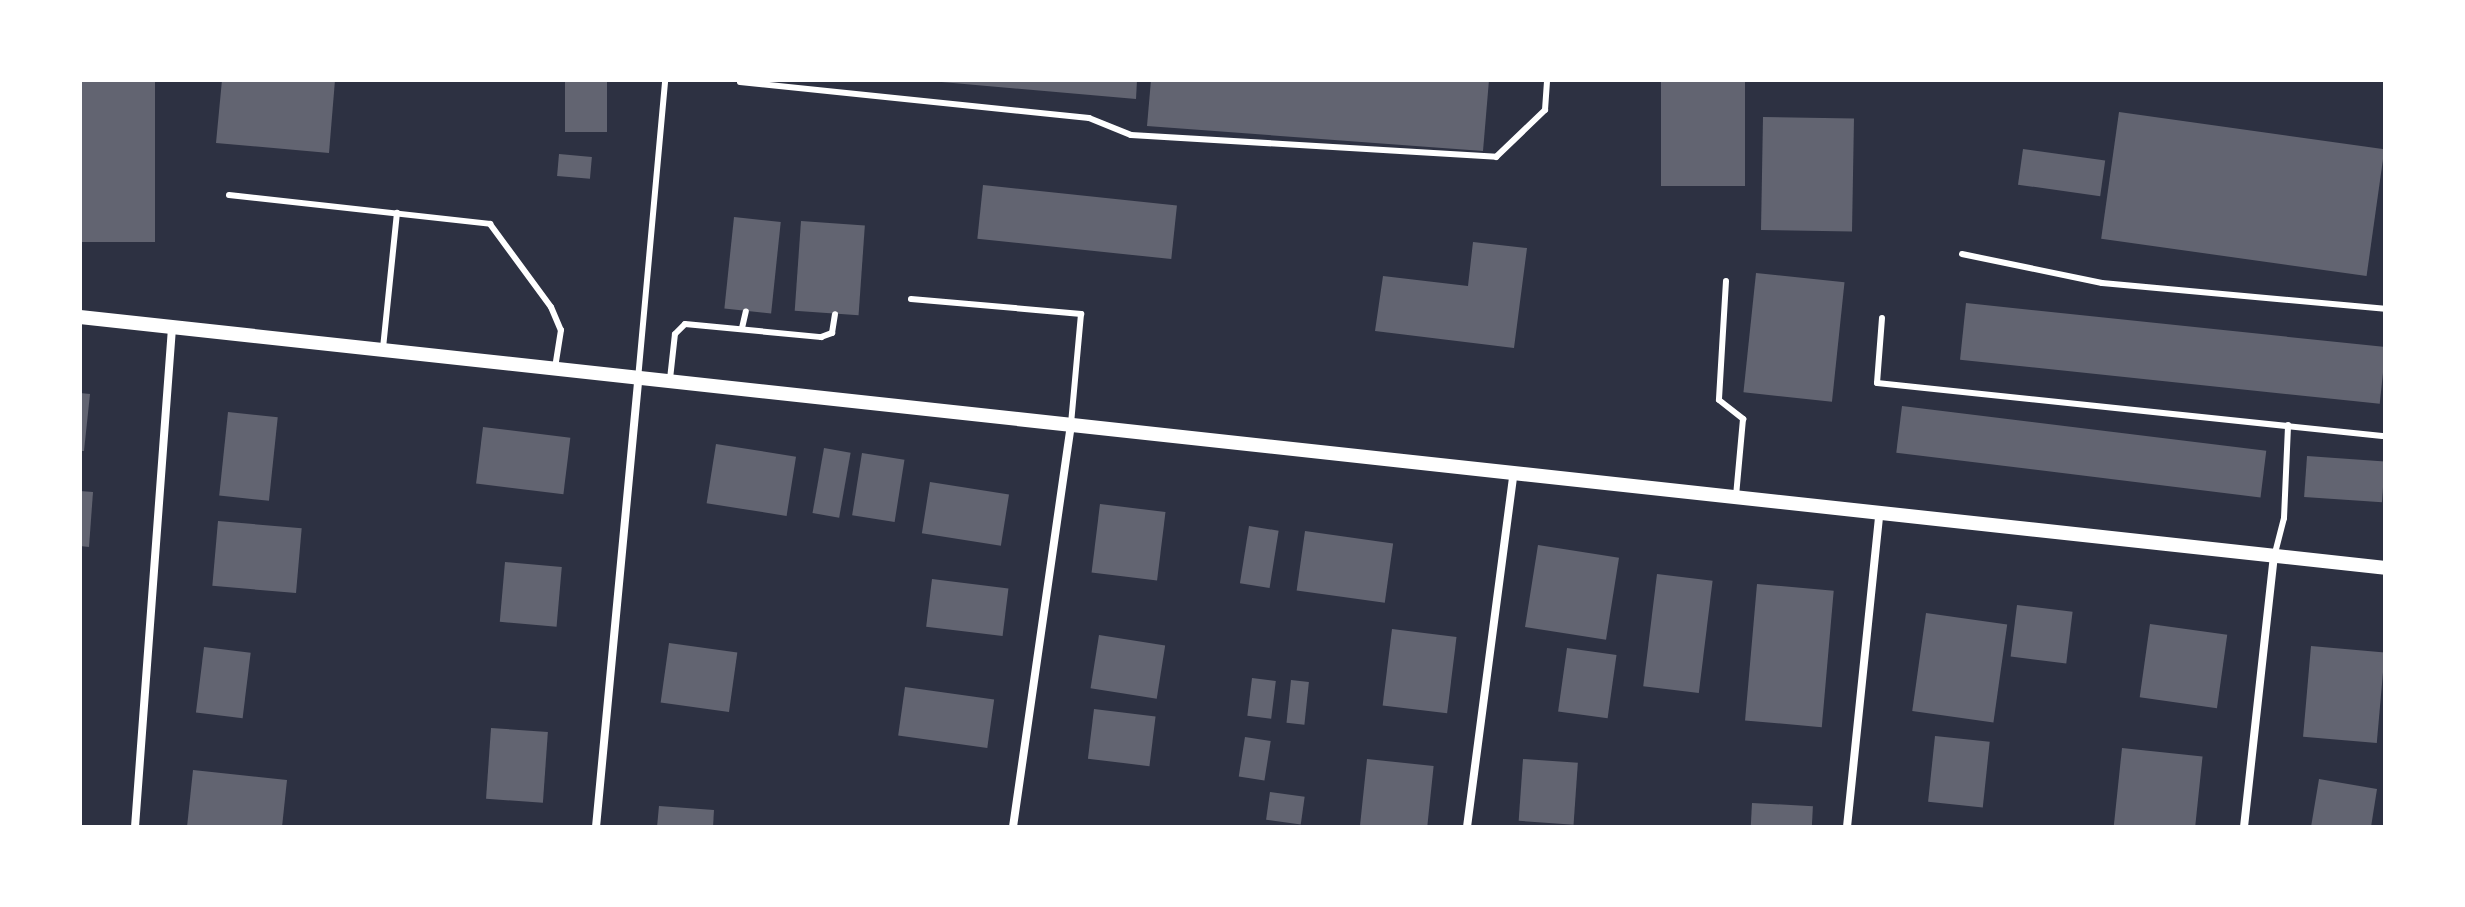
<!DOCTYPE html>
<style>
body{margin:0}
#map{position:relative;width:2465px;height:907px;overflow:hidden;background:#2d3142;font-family:Arial,sans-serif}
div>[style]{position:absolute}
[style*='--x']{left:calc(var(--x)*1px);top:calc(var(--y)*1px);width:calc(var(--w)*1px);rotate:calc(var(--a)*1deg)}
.building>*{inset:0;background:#626471;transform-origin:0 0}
.service>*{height:6px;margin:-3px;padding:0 3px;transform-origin:3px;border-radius:3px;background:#fff}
.minor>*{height:8px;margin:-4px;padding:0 4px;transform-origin:4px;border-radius:4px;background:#fff}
.tertiary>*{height:14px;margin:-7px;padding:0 7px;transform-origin:7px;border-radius:7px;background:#fff}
span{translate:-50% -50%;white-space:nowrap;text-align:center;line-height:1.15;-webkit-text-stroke:6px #fff;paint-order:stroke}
.frame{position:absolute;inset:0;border:82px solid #fff;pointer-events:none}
</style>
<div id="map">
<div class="building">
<i style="left:82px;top:80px;width:73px;height:162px"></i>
<i style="clip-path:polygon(222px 80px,335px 80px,329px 153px,216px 143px)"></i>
<i style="left:565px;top:80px;width:42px;height:52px"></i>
<i style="clip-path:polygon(919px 80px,1137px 80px,1136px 99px)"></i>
<i style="clip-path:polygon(1151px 80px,1489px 80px,1483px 151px,1147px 126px)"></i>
<i style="left:1661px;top:80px;width:84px;height:106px"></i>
<i style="left:2119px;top:112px;width:268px;height:128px;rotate:8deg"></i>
<i style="left:1763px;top:117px;width:91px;height:113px;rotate:1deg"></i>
<i style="left:2023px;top:149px;width:83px;height:36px;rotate:8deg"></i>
<i style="left:559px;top:154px;width:33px;height:22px;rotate:5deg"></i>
<i style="left:983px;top:185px;width:195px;height:54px;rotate:6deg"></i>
<i style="left:734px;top:217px;width:47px;height:92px;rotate:6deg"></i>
<i style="left:801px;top:221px;width:64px;height:90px;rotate:4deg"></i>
<i style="clip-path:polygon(1473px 242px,1527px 248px,1514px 348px,1375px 331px,1383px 276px,1468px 286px)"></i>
<i style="left:1756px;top:273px;width:89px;height:120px;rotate:6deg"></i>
<i style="left:1966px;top:303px;width:422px;height:57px;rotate:6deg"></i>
<i style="clip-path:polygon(80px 393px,90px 394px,84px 451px,80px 451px)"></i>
<i style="left:1902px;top:406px;width:367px;height:47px;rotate:7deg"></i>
<i style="left:228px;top:412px;width:50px;height:84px;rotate:6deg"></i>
<i style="left:483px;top:427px;width:88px;height:57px;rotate:7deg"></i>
<i style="left:716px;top:444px;width:81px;height:60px;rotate:9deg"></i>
<i style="left:824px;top:448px;width:27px;height:66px;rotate:10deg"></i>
<i style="left:862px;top:453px;width:43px;height:63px;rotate:9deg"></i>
<i style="left:2307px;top:456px;width:78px;height:41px;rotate:4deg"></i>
<i style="left:930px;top:482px;width:80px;height:52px;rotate:9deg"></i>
<i style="clip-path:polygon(80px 491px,93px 492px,89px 547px,80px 546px)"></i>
<i style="left:1100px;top:504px;width:66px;height:69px;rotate:7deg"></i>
<i style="left:218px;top:521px;width:84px;height:65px;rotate:5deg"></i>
<i style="left:1249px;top:526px;width:30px;height:58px;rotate:9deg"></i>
<i style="left:1305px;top:531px;width:89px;height:60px;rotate:8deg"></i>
<i style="left:1538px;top:545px;width:82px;height:83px;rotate:9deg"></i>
<i style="left:505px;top:562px;width:57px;height:60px;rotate:5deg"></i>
<i style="left:1657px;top:574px;width:56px;height:113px;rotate:7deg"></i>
<i style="left:932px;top:579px;width:77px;height:48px;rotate:7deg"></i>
<i style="left:1757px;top:584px;width:77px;height:137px;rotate:5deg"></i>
<i style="left:2017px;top:605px;width:56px;height:52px;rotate:7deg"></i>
<i style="left:1926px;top:613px;width:82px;height:99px;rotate:8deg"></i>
<i style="left:2150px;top:624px;width:78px;height:74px;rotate:8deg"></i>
<i style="left:1392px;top:629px;width:65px;height:77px;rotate:7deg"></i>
<i style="left:1099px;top:635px;width:67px;height:54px;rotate:9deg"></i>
<i style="left:669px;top:643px;width:69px;height:60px;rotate:8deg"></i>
<i style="left:2311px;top:646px;width:74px;height:91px;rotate:5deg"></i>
<i style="left:204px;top:647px;width:47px;height:66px;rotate:7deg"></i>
<i style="left:1567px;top:648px;width:50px;height:64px;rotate:8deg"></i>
<i style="left:1252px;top:678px;width:24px;height:38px;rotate:7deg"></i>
<i style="left:1291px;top:680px;width:18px;height:43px;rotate:6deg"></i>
<i style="left:905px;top:687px;width:90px;height:49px;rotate:8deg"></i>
<i style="left:1094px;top:709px;width:62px;height:50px;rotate:7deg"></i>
<i style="left:491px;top:728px;width:57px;height:71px;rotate:4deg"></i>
<i style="left:1935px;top:736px;width:55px;height:66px;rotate:6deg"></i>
<i style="left:1245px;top:737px;width:26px;height:40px;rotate:9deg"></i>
<i style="left:2122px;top:748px;width:81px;height:80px;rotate:6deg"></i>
<i style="left:1367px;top:759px;width:67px;height:68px;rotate:6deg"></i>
<i style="left:1523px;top:759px;width:55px;height:62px;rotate:4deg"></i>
<i style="clip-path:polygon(193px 770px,287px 780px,282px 827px,187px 827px)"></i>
<i style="clip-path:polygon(2319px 779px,2377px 789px,2371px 827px,2311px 827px)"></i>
<i style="left:1270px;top:792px;width:35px;height:28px;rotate:8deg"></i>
<i style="left:1752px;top:803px;width:61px;height:24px;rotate:3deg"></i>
<i style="clip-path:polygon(659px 806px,714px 810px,713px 827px,657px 827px)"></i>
</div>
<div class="service">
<i style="--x:740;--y:82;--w:351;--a:5.9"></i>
<i style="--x:1089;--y:118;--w:45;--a:22"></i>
<i style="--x:1131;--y:135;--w:366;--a:3.4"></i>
<i style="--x:1496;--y:157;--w:68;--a:-43.8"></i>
<i style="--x:1545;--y:110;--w:30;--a:-86"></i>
<i style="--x:229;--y:195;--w:263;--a:6.3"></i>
<i style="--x:490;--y:224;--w:103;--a:53.7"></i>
<i style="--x:551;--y:307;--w:25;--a:67"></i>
<i style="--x:561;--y:330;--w:36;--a:99"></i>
<i style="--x:1962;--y:254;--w:143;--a:11.7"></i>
<i style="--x:2102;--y:283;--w:284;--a:5.2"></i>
<i style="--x:1726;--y:281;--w:119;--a:93.4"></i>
<i style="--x:1719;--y:400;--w:31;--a:38"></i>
<i style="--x:1743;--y:419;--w:77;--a:95.2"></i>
<i style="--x:911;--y:299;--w:171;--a:5"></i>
<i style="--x:1081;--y:314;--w:109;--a:95.2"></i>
<i style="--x:1882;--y:318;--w:65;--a:94.4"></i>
<i style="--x:1877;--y:383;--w:508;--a:5.99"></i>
<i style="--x:742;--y:328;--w:17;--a:-77"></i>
<i style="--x:383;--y:348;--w:136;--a:-84.1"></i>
<i style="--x:638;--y:379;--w:300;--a:-84.8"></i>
<i style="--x:670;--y:379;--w:45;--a:-83.7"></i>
<i style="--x:675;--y:334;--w:14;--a:-45"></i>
<i style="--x:685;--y:324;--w:137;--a:5.5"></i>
<i style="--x:821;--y:337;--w:12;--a:-20"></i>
<i style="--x:832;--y:333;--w:19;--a:-81"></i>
<i style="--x:2274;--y:557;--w:40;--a:-75.6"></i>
<i style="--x:2284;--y:518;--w:93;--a:-87.5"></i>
</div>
<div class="minor">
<i style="--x:135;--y:827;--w:500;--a:-85.76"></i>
<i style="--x:596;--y:827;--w:449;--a:-84.6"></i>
<i style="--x:1013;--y:827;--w:405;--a:-81.8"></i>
<i style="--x:1467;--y:827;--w:354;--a:-82.5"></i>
<i style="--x:1847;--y:827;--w:314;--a:-84.1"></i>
<i style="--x:2244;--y:827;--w:272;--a:-83.7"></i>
</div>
<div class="tertiary">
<i style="--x:80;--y:317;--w:2319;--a:6.21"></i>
</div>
<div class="frame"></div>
</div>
